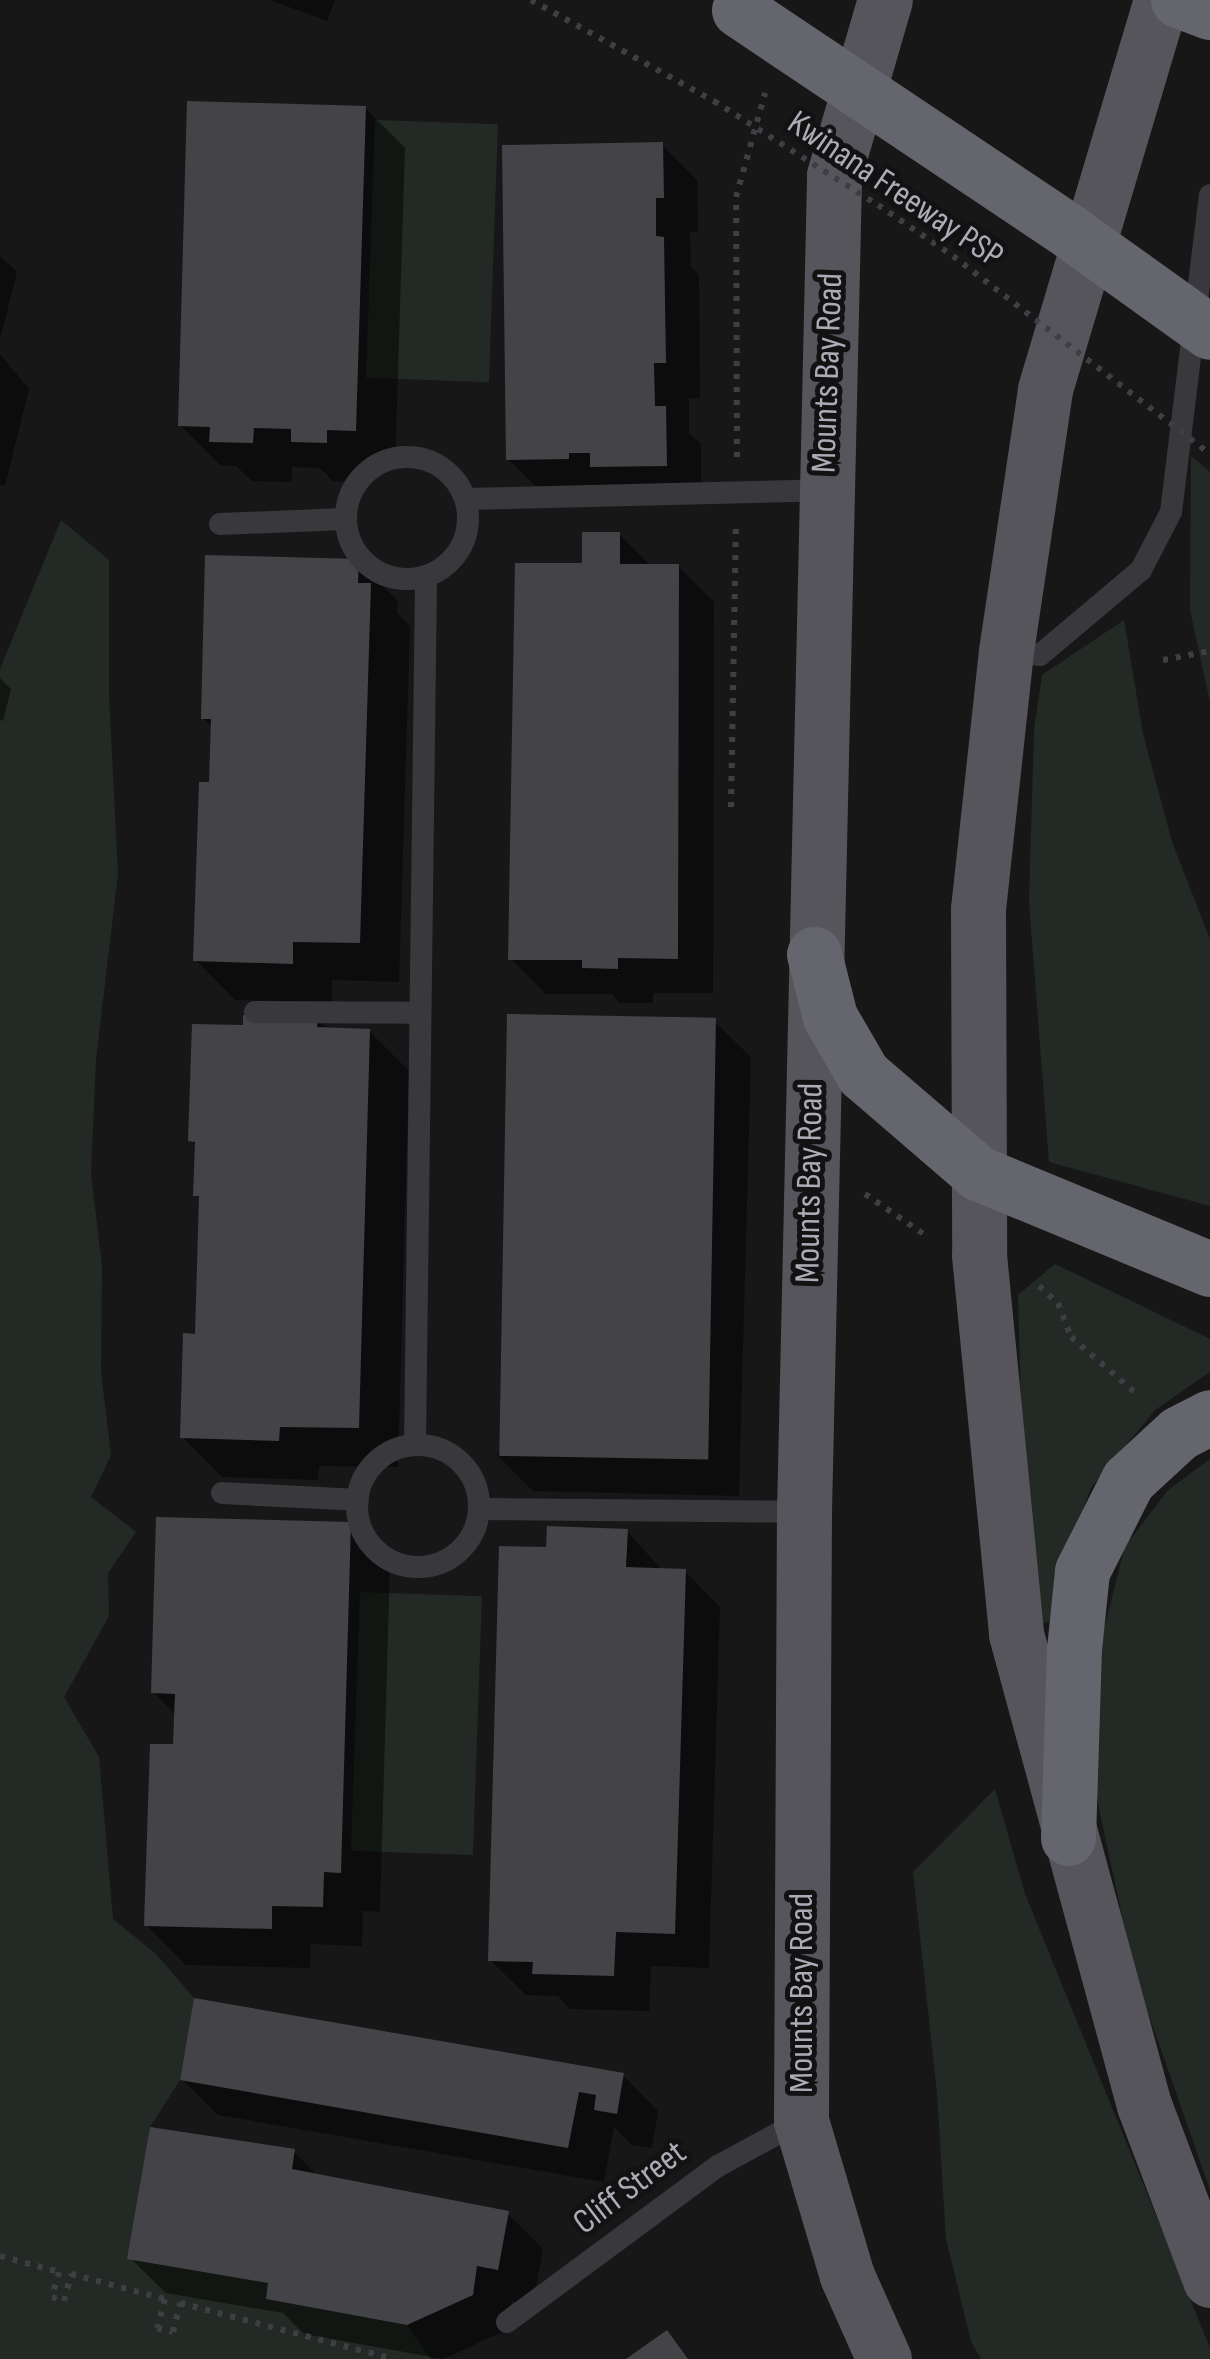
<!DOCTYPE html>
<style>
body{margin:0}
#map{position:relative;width:1210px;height:2359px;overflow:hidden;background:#171718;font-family:"Sofia Sans Condensed",sans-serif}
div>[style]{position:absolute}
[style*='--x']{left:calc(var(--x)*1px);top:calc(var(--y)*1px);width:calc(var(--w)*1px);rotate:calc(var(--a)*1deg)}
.green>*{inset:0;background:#232a25;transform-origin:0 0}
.shadow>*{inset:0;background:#0007}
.building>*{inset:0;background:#444448;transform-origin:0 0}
.path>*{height:6px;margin-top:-3px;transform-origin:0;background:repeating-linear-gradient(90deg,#3e3f44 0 5px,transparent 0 13px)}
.service>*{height:22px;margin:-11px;padding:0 11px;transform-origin:11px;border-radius:11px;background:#38383d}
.service>.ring{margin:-11px;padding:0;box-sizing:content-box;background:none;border:22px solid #38383d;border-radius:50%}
.primary>*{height:55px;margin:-27.5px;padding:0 27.5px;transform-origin:27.5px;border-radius:27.5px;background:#55555b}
.motorway>*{height:55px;margin:-27.5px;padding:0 27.5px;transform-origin:27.5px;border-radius:27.5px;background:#65656d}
.path-bridge>*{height:6px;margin-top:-3px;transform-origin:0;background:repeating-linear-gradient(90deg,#3e3f44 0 5px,transparent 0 13px)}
.motorway-bridge>*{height:55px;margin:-27.5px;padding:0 27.5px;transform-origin:27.5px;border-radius:27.5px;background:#65656d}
span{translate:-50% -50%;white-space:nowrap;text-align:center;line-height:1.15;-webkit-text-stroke:10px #121213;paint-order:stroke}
.street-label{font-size:35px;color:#abacb6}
</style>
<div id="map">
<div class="green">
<i style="left:375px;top:120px;width:123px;height:258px;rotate:2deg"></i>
<i style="clip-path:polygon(1191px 456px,1210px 472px,1210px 702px,1190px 610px)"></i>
<i style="clip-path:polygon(61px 520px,109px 560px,109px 695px,118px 874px,96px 1059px,91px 1174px,102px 1266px,101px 1372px,111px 1455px,91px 1497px,136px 1532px,108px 1573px,109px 1616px,64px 1697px,99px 1757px,113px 1919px,156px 1954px,194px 1998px,180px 2080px,150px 2127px,128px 2258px,268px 2283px,266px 2299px,407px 2325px,431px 2359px,0 2359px,0 669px)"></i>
<i style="clip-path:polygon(1124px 620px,1143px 734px,1172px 842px,1210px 939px,1210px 1206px,1049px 1162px,1029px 902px,1034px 730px,1042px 675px)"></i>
<i style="clip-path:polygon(1055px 1264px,1210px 1339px,1210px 1372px,1155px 1410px,1091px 1488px,1063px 1561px,1052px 1621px,1037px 1624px,1022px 1444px,1018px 1295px)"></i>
<i style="clip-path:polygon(1210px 1459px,1210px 2190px,1134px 1972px,1093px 1780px,1100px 1646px,1125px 1546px,1168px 1490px)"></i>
<i style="left:360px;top:1592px;width:122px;height:259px;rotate:2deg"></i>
<i style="clip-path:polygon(995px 1789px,1025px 1894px,1210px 2348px,1210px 2359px,981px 2359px,971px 2341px,946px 2239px,937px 2093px,913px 1872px)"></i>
</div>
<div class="shadow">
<i style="clip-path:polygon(270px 0,335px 0,327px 21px)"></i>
<i style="clip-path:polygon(365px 108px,405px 148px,395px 470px,365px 469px,366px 482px,333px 481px,320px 468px,292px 467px,292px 482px,252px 481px,236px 466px,220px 465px,180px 425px)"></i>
<i style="clip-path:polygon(662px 145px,697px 180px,698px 232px,690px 232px,691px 267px,699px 275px,700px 398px,689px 398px,689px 433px,701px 444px,701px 500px,544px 494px,508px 459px)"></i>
<i style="clip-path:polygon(0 256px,17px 272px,0 340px)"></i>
<i style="clip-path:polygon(0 354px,29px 389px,5px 486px,0 485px)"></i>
<i style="clip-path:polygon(619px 534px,651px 566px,678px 566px,714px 602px,713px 993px,653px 993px,653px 1003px,620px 1003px,612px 994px,546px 994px,511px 959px,585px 565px)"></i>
<i style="clip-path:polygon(358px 561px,398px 601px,397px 613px,410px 626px,399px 982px,332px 980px,332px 1002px,235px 1000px,196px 960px,213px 728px,203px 718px)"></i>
<i style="clip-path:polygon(0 678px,11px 689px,3px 721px,0 720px)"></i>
<i style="clip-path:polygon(317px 1019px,328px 1030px,369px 1031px,409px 1071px,398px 1467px,319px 1466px,318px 1480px,222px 1477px,182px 1437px,197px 1336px,201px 1201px,196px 1195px,197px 1147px,191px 1140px,245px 1028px)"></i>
<i style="clip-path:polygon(715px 1022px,751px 1057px,739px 1496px,533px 1491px,497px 1455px)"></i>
<i style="clip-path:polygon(350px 1524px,390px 1564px,380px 1912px,363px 1911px,362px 1946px,311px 1944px,310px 1968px,186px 1965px,146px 1925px,176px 1747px,177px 1716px,153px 1692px)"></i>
<i style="clip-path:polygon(627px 1531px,662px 1570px,685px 1571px,720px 1607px,709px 1968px,651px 1966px,649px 2011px,570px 2009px,558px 1996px,526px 1995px,490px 1960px,548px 1550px)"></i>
<i style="clip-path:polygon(623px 2075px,658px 2111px,652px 2148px,632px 2145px,614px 2127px,604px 2182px,218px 2115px,182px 2079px)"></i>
<i style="clip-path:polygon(294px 2152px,319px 2177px,507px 2213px,543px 2249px,533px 2304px,512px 2301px,507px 2330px,443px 2359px,304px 2334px,283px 2313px,166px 2293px,130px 2258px)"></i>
</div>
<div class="building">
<i style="clip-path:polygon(187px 101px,366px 106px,356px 431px,327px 430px,327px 443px,291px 442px,291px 429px,254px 428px,253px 443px,209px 442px,210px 427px,178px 426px)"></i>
<i style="clip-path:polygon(663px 142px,664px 198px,656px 198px,656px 236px,664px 237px,666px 363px,654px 363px,655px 406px,666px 406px,667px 466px,590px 467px,590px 453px,569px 453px,569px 459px,506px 460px,502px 145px)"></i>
<i style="clip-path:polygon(582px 532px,620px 532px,620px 564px,679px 564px,678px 959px,618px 958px,618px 969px,582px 968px,582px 960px,508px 960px,515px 563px,582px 563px)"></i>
<i style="clip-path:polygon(205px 555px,359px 559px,358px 583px,371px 583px,360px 943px,293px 942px,293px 964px,193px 961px,199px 782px,209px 782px,211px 719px,201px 719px)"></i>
<i style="left:507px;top:1014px;width:209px;height:442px;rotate:1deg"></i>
<i style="clip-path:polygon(243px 1015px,318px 1017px,317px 1027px,370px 1029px,359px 1428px,280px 1427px,279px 1441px,180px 1438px,183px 1333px,195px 1334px,199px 1196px,193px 1196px,195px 1142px,188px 1141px,192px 1024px,243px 1025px)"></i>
<i style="clip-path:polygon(156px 1517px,351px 1522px,341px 1873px,324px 1872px,323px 1907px,272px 1906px,272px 1929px,144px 1926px,150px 1744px,173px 1744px,175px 1694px,151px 1693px)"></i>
<i style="clip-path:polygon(547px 1526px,628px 1529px,626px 1567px,686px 1569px,675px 1934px,616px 1932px,614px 1976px,532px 1974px,533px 1962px,488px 1961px,499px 1546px,546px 1547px)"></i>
<i style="clip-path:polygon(194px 1998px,624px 2073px,617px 2114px,594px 2110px,596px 2095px,579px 2092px,568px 2148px,180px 2080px)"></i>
<i style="clip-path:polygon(150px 2127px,295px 2149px,292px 2169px,509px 2211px,498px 2270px,477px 2266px,473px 2295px,407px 2325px,266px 2299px,268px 2283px,127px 2259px)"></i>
<i style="clip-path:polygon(667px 2330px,688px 2359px,626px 2359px)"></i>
</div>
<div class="path">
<i style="--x:737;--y:457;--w:260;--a:-90.2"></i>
<i style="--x:736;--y:197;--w:108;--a:-74.4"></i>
<i style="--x:1163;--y:660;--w:48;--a:-10.8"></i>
<i style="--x:731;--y:807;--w:278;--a:-89"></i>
<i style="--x:865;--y:1194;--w:73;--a:34.3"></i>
<i style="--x:1039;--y:1286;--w:25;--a:42"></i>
<i style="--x:1058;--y:1303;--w:36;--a:69"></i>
<i style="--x:1071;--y:1337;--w:90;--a:40.9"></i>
<i style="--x:0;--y:2256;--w:61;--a:15.2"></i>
<i style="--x:59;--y:2272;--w:26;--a:106"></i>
<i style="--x:52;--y:2297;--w:13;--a:18"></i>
<i style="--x:64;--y:2301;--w:28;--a:-75"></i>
<i style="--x:71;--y:2274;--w:97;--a:14.9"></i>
<i style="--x:165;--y:2299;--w:30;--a:105"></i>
<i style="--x:157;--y:2328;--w:16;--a:14"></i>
<i style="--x:173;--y:2332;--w:30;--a:-76"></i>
<i style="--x:180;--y:2303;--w:221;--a:14.7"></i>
</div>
<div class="service">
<i class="ring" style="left:346px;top:457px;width:100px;height:100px"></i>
<i style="--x:466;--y:499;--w:358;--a:-1.4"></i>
<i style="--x:220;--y:524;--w:125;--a:-2.3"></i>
<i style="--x:1006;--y:651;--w:34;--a:7"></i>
<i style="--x:1040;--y:655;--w:132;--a:-40.1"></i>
<i style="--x:1141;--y:570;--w:65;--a:-62.7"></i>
<i style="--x:1171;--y:512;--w:319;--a:-83"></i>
<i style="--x:255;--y:1012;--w:165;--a:0.3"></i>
<i style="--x:415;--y:1444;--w:868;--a:-89.27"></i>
<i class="ring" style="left:357px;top:1445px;width:100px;height:100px"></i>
<i style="--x:222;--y:1493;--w:136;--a:2.9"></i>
<i style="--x:480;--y:1509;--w:324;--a:0.5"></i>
<i style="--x:507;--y:2322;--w:262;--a:-36.5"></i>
<i style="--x:718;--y:2166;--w:94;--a:-28.5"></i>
</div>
<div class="primary">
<i style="--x:1161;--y:0;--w:407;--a:106.6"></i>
<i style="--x:1045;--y:390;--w:264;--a:98.5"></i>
<i style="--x:1006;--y:651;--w:260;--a:96.2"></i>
<i style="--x:978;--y:909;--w:346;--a:89.8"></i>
<i style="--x:979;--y:1255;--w:381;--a:84.4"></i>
<i style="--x:1016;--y:1634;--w:488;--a:74.8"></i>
<i style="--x:1144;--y:2105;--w:187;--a:69.3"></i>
<i style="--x:884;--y:2359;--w:91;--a:-114"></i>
<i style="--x:847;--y:2276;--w:162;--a:-106.5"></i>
<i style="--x:801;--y:2121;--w:609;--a:-89.72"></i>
<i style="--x:804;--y:1512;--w:1337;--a:-88.71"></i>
<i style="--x:834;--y:175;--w:182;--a:-73.8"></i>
</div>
<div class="motorway">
<i style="--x:1178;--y:0;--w:34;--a:21"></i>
<i style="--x:814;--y:954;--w:65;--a:75.7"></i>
<i style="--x:830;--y:1017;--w:66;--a:59.9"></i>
<i style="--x:863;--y:1074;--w:152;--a:40.7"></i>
<i style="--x:978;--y:1173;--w:251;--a:22.5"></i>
<i style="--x:1068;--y:1838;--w:189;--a:-88.2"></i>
<i style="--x:1074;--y:1649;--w:78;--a:-84.1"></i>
<i style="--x:1082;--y:1571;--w:102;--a:-63.2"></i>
<i style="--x:1128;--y:1480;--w:69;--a:-42.7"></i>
<i style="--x:1179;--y:1433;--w:35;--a:-27"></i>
</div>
<div class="path-bridge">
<i style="--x:531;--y:0;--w:209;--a:28.9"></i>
<i style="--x:714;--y:101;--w:194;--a:32.4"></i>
<i style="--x:878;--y:205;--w:91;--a:34.2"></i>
<i style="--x:953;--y:256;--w:324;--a:37.6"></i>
</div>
<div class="motorway-bridge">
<i style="--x:739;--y:10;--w:402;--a:33.8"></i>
<i style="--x:1073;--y:234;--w:168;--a:35.6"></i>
</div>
<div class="street-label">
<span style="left:895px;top:190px;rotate:34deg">Kwinana Freeway PSP</span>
<span style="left:828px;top:373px;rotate:-88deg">Mounts Bay Road</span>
<span style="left:810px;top:1183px;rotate:-89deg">Mounts Bay Road</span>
<span style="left:802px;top:1993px;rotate:-90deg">Mounts Bay Road</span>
<span style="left:630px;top:2188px;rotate:-37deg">Cliff Street</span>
</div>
</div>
